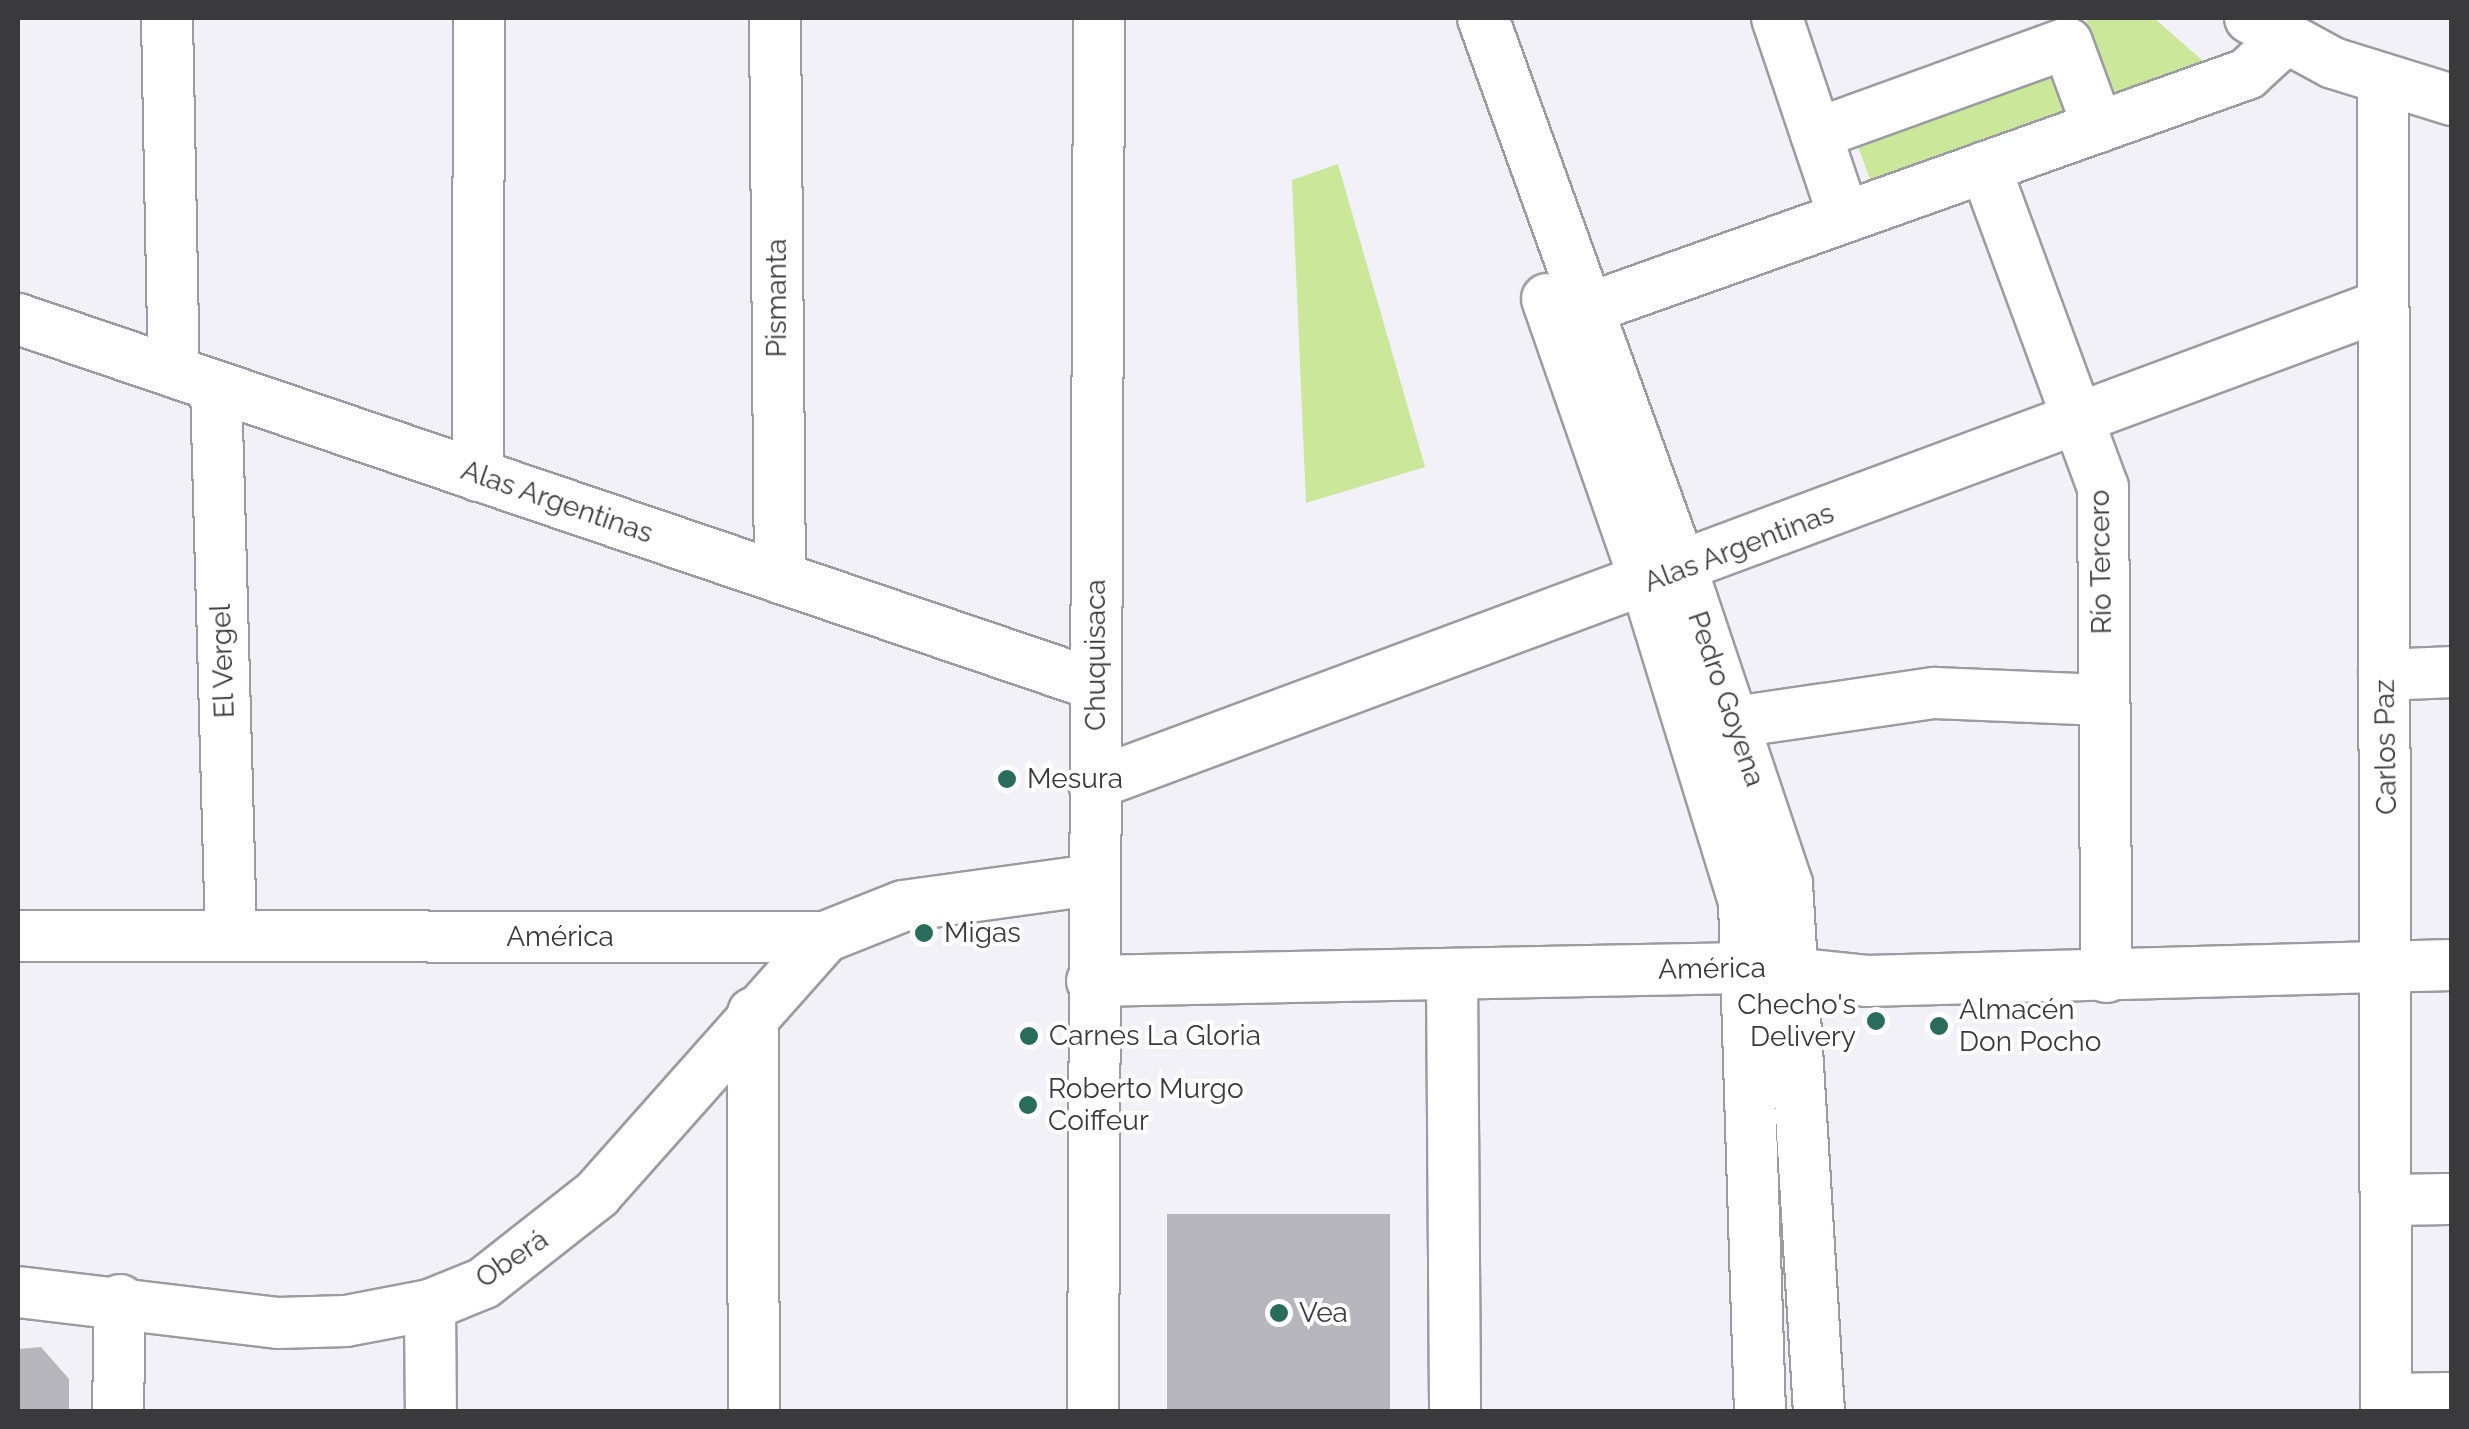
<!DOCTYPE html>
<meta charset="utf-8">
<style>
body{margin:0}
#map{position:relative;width:2469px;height:1429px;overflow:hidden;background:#f2f1f8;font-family:Raleway,sans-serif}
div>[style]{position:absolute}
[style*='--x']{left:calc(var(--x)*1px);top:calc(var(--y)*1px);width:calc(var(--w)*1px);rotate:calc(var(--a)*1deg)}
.green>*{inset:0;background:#cbe79a;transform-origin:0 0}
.building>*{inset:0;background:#b6b6bc;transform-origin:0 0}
.roads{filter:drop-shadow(2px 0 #9b9ba1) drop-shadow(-2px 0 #9b9ba1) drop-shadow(0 2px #9b9ba1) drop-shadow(0 -2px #9b9ba1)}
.minor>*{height:50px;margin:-25px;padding:0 25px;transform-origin:25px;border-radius:25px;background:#fff}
.dots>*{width:28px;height:28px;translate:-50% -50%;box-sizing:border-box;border:5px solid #fff;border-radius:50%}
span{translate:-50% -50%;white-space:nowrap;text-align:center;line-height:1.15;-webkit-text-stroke:8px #fff;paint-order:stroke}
.street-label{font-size:28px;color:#3a3a3d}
.poi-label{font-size:28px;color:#3a3a3d}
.left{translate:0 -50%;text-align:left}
.right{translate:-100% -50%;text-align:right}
.frame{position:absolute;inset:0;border:20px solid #3a3a3d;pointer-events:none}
</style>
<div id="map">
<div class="green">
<i style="clip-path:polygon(2095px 18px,2154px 18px,2203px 61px,2116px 95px,2086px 21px)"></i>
<i style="left:2052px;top:71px;width:50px;height:208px;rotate:70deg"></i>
<i style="clip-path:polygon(1338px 164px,1425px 467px,1306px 503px,1292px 180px)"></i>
</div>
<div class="building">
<i style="left:1167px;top:1214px;width:223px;height:198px"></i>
<i style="clip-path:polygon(41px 1347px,69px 1379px,69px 1412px,18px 1412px,18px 1349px)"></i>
</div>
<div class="roads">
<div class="minor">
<i style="--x:167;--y:18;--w:354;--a:88.9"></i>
<i style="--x:775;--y:18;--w:560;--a:89.49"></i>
<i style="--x:1483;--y:18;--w:587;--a:70.18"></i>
<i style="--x:1682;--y:570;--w:331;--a:71.5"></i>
<i style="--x:1787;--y:884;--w:529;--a:86.53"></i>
<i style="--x:1777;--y:18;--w:210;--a:71.4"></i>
<i style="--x:2250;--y:18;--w:94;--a:28.5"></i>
<i style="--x:2333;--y:63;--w:125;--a:17.3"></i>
<i style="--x:2383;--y:83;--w:1329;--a:89.87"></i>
<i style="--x:1816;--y:134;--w:267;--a:-19.9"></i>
<i style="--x:2067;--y:43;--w:90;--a:69.7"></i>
<i style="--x:1985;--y:167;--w:341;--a:69.8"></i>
<i style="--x:2103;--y:487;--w:490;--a:89.6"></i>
<i style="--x:1547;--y:299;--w:301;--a:70.8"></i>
<i style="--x:1646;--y:583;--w:333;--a:72.9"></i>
<i style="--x:1744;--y:901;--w:511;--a:88.21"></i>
<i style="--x:1587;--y:309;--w:701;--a:-19.6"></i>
<i style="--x:2247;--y:74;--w:50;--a:-42.6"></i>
<i style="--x:18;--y:319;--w:1138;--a:18.75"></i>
<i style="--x:216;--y:387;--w:549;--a:88.43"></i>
<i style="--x:478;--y:476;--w:458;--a:-89.9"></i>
<i style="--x:2384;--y:675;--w:68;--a:-2.5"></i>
<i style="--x:1735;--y:722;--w:202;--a:-8.3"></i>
<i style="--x:1935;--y:693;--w:168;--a:2.4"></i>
<i style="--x:1094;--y:784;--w:1372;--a:-20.39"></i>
<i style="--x:18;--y:936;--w:807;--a:0.07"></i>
<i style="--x:825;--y:937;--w:84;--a:-21.7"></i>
<i style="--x:903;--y:906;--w:193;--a:-7.8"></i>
<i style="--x:1452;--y:974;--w:438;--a:89.6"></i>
<i style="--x:1092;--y:981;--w:653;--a:-1.14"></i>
<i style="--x:1745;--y:968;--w:122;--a:6.1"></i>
<i style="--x:1866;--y:981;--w:586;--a:-1.56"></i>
<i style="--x:753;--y:1013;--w:399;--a:89.9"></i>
<i style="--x:2389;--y:1200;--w:63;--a:-0.9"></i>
<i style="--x:18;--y:1292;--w:262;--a:6.8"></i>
<i style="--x:278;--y:1323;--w:68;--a:-1.7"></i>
<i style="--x:346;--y:1321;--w:86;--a:-10.8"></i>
<i style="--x:430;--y:1305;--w:58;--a:-22.2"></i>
<i style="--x:484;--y:1283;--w:144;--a:-38.2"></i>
<i style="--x:597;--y:1194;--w:344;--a:-48.4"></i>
<i style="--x:430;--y:1305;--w:107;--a:89.5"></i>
<i style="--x:2386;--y:1399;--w:66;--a:-0.9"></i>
<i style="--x:118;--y:1412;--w:112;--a:-89"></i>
<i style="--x:1093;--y:1412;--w:1394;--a:-89.75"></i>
</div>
</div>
<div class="dots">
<i style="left:1007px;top:779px;background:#2a6c5c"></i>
<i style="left:924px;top:933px;background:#2a6c5c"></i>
<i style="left:1876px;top:1021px;background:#2a6c5c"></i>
<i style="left:1939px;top:1026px;background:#2a6c5c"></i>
<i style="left:1029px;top:1036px;background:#2a6c5c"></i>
<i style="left:1028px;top:1105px;background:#2a6c5c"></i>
<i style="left:1279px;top:1313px;background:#2a6c5c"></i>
</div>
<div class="street-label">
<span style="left:777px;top:298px;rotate:-90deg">Pismanta</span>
<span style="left:557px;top:502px;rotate:19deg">Alas Argentinas</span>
<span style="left:1739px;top:548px;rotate:-21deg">Alas Argentinas</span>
<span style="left:2101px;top:562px;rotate:-91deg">Río Tercero</span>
<span style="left:1096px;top:655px;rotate:-90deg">Chuquisaca</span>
<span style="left:223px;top:661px;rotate:-92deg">El Vergel</span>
<span style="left:1726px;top:699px;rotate:71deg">Pedro Goyena</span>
<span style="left:2386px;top:747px;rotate:-91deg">Carlos Paz</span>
<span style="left:560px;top:937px">América</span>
<span style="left:1712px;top:969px;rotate:-1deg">América</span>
<span style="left:512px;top:1259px;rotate:-34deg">Oberá</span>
</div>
<div class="poi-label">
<span class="left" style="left:1027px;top:779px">Mesura</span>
<span class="left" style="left:944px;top:933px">Migas</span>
<span class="right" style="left:1856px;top:1021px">Checho's<br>Delivery</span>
<span class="left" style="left:1959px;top:1026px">Almacén<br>Don Pocho</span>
<span class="left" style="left:1049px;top:1036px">Carnes La Gloria</span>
<span class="left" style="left:1048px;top:1105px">Roberto Murgo<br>Coiffeur</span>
<span class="left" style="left:1299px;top:1313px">Vea</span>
</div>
<div class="frame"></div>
</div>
